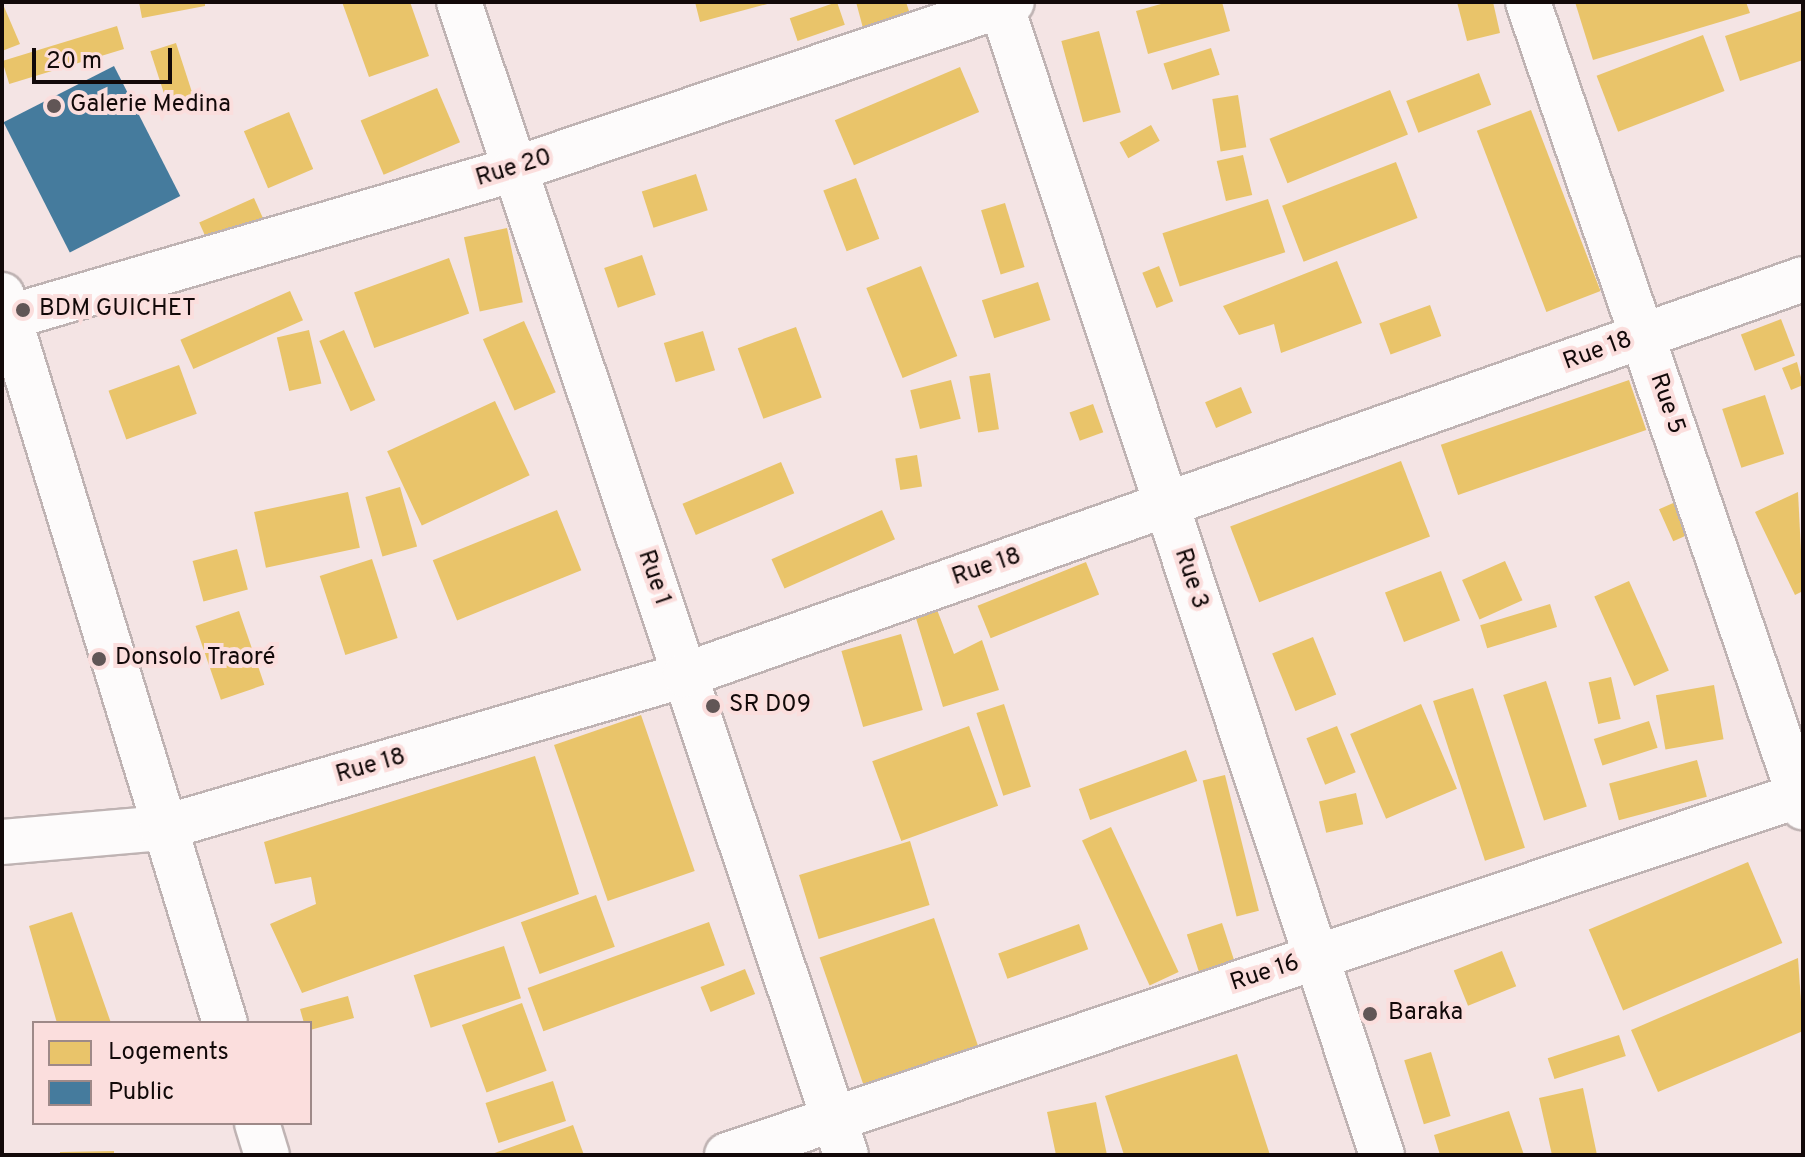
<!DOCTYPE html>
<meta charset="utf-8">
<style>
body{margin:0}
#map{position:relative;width:1805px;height:1157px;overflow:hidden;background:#f4e4e4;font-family:Overpass,sans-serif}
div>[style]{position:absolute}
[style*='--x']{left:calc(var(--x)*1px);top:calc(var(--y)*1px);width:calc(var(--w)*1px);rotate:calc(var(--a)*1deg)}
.homes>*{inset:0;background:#e9c46a;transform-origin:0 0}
.public>*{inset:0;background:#457b9d;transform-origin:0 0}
.roads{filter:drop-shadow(2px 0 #bfb3b3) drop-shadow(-2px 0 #bfb3b3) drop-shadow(0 2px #bfb3b3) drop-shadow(0 -2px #bfb3b3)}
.minor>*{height:44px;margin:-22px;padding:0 22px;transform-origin:22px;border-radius:22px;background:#fdfbfb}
.secondary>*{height:44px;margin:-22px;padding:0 22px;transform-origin:22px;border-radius:22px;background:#fdfbfb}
.dots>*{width:22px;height:22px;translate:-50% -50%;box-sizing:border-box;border:4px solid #fbdedd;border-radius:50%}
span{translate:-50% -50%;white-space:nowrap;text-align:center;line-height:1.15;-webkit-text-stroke:8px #fbdedd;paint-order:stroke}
.poi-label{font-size:24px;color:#120909}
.left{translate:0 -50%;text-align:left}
.street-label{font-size:24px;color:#120909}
.frame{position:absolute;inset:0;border:4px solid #120909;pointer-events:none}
.legend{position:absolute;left:32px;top:1021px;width:280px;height:104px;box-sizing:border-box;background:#fbdedd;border:2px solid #9e8988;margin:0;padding:10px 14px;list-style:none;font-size:24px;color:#120909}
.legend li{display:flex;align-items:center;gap:16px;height:40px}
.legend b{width:40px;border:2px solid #9e8988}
.scale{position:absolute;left:32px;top:48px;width:140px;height:36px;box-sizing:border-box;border:4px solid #120909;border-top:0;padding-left:10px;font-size:24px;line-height:28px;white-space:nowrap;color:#120909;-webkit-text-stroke:6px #fbdedd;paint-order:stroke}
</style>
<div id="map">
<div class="homes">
<i style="clip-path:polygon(2px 2px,20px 44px,2px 51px)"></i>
<i style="clip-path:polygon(139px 2px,205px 2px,205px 6px,142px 18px)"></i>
<i style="clip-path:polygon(342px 2px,410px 2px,429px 56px,369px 77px)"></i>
<i style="clip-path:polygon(695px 2px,771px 2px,771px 3px,700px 22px)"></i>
<i style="left:837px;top:2px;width:24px;height:50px;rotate:71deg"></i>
<i style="clip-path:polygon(856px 2px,906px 2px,910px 14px,863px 28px)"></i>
<i style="clip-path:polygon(1168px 2px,1222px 2px,1230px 31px,1148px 54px,1136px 11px)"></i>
<i style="clip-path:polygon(1457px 2px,1493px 2px,1500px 33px,1467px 41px)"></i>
<i style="clip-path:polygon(1575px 2px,1746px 2px,1750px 13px,1593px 60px)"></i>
<i style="clip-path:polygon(1803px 10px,1803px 60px,1740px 81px,1725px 36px)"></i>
<i style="left:117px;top:26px;width:24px;height:120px;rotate:73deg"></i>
<i style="left:1099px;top:31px;width:84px;height:39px;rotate:75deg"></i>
<i style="left:1703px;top:35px;width:60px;height:114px;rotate:69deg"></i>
<i style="left:176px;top:43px;width:60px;height:27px;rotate:72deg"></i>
<i style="left:1211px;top:48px;width:28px;height:50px;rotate:72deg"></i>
<i style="left:960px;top:67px;width:49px;height:136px;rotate:67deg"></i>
<i style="left:1479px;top:73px;width:34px;height:78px;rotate:69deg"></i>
<i style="left:437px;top:88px;width:59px;height:83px;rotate:67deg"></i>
<i style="left:1390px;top:90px;width:48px;height:130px;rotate:68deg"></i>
<i style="left:1238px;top:95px;width:53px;height:26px;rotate:81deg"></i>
<i style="left:1531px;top:110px;width:194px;height:58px;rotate:69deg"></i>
<i style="left:289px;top:112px;width:62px;height:49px;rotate:67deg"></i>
<i style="left:1151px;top:125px;width:18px;height:36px;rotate:61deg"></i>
<i style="left:1243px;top:155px;width:41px;height:27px;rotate:77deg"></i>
<i style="left:1396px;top:162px;width:60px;height:122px;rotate:69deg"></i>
<i style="left:696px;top:174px;width:38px;height:57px;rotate:72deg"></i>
<i style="left:856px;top:178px;width:65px;height:35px;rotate:69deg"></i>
<i style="left:254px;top:198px;width:27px;height:60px;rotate:66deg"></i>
<i style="left:1268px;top:199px;width:56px;height:111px;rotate:72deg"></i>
<i style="left:1005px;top:203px;width:67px;height:25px;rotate:73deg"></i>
<i style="left:507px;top:228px;width:76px;height:44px;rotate:78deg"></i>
<i style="left:642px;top:255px;width:42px;height:40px;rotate:71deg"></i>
<i style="left:449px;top:258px;width:59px;height:101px;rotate:70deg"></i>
<i style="clip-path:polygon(1337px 261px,1362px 323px,1281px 353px,1274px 324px,1239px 335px,1223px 306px)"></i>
<i style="left:921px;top:266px;width:97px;height:59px;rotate:68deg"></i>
<i style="left:1159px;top:266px;width:38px;height:18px;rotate:68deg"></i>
<i style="left:1038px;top:282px;width:40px;height:59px;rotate:72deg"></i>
<i style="left:290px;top:291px;width:32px;height:120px;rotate:66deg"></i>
<i style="left:1430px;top:305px;width:33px;height:54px;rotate:70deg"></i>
<i style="left:1781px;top:319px;width:39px;height:43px;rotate:69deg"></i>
<i style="left:524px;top:321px;width:78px;height:45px;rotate:66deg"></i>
<i style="left:796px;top:327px;width:75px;height:62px;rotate:70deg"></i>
<i style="left:309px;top:330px;width:55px;height:33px;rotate:77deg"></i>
<i style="left:344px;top:330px;width:77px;height:27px;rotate:66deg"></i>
<i style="left:703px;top:331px;width:41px;height:41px;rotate:73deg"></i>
<i style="clip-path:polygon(1797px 362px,1803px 385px,1791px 390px,1782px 368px)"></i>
<i style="left:179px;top:365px;width:52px;height:75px;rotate:70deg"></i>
<i style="left:990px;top:373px;width:57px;height:21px;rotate:81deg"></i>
<i style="left:951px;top:380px;width:40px;height:42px;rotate:76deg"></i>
<i style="left:1629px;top:380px;width:53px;height:199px;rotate:71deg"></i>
<i style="left:1241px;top:387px;width:28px;height:39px;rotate:67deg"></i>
<i style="left:1765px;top:395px;width:62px;height:45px;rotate:72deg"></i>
<i style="left:495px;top:401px;width:82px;height:119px;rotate:65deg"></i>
<i style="left:1093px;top:404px;width:30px;height:25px;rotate:70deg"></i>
<i style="left:917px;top:455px;width:32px;height:22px;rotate:81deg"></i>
<i style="left:1401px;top:461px;width:81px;height:183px;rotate:69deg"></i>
<i style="left:781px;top:462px;width:34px;height:107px;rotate:67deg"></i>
<i style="left:400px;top:487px;width:62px;height:36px;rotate:74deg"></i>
<i style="left:348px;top:492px;width:57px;height:96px;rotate:78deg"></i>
<i style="clip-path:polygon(1798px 492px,1803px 591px,1795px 595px,1755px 512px)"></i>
<i style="left:1680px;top:500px;width:35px;height:23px;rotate:66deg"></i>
<i style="left:557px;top:510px;width:65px;height:134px;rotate:68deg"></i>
<i style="left:882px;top:510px;width:32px;height:121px;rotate:66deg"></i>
<i style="left:237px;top:549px;width:42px;height:46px;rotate:75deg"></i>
<i style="left:372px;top:559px;width:83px;height:55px;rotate:72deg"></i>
<i style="left:1505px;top:561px;width:43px;height:47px;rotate:66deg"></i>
<i style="left:1086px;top:562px;width:35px;height:117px;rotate:68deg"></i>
<i style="left:1441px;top:571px;width:53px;height:60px;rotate:69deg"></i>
<i style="left:1629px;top:581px;width:98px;height:38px;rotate:66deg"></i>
<i style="left:1550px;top:604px;width:24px;height:73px;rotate:73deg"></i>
<i style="clip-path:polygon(936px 607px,954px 654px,982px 640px,999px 690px,943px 707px,915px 615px)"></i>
<i style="left:239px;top:611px;width:78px;height:46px;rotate:71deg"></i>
<i style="left:901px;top:634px;width:79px;height:62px;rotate:74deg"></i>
<i style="left:1313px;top:637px;width:62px;height:44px;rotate:68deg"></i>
<i style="left:1611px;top:677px;width:43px;height:23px;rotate:77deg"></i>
<i style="left:1546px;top:681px;width:132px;height:45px;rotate:72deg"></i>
<i style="left:1714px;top:685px;width:55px;height:59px;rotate:80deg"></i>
<i style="left:1473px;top:688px;width:168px;height:42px;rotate:72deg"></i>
<i style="left:1004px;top:704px;width:87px;height:29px;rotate:72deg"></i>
<i style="left:1421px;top:704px;width:92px;height:77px;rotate:67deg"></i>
<i style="left:641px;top:715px;width:165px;height:92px;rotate:71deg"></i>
<i style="left:1649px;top:721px;width:28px;height:58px;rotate:72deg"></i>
<i style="left:969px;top:726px;width:85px;height:103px;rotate:70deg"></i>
<i style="left:1337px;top:726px;width:50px;height:33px;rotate:68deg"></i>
<i style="left:1186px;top:750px;width:33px;height:114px;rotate:70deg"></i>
<i style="clip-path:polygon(535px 756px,579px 894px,302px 993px,270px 924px,316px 904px,311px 877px,275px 884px,264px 842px)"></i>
<i style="left:1697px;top:760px;width:38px;height:91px;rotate:75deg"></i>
<i style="left:1225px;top:775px;width:140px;height:23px;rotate:76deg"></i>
<i style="left:1356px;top:793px;width:32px;height:38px;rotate:77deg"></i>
<i style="left:1111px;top:827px;width:160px;height:32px;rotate:65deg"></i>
<i style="left:910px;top:841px;width:67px;height:116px;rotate:73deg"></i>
<i style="left:1748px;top:862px;width:88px;height:173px;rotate:67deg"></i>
<i style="left:596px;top:895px;width:55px;height:80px;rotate:70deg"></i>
<i style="clip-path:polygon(72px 912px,111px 1023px,57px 1023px,29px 926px)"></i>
<i style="left:934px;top:918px;width:142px;height:121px;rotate:71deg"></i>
<i style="left:709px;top:922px;width:46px;height:193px;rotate:70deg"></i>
<i style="left:1222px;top:923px;width:45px;height:37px;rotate:72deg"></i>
<i style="left:1079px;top:924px;width:27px;height:86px;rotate:70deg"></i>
<i style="left:504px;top:946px;width:55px;height:95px;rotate:72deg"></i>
<i style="left:1502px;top:951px;width:38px;height:52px;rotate:68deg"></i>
<i style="clip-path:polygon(1798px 958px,1803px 1031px,1658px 1092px,1631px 1030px)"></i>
<i style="left:745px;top:969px;width:27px;height:48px;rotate:68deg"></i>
<i style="clip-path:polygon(348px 996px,354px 1018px,310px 1030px,304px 1023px,300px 1009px)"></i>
<i style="left:522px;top:1003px;width:72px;height:64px;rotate:70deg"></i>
<i style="left:1619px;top:1035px;width:22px;height:75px;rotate:72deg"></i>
<i style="left:1431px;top:1052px;width:67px;height:28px;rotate:73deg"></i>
<i style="clip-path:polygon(1237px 1054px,1270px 1155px,1124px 1155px,1105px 1096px)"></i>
<i style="left:553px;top:1081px;width:42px;height:71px;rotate:72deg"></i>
<i style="clip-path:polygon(1583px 1088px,1597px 1155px,1552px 1155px,1539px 1098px)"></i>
<i style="clip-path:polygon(1096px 1102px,1107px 1155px,1056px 1155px,1047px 1112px)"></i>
<i style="clip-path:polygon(1509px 1111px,1524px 1155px,1440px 1155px,1434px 1135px)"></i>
<i style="clip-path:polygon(573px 1125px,584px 1155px,489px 1155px)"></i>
<i style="clip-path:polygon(114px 1151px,114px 1155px,60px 1155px,60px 1152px)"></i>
</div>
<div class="public">
<i style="left:114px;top:66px;width:146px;height:124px;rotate:63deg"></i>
</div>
<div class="roads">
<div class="minor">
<i style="--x:459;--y:2;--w:1216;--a:71.45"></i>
<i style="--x:1000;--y:2;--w:1215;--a:71.67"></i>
<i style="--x:1528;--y:2;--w:851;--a:71.14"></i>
<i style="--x:10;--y:317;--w:526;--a:-16.33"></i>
<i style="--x:515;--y:169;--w:524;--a:-18.57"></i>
<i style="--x:2;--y:842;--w:161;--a:-5"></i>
<i style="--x:162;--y:828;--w:545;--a:-16.31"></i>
<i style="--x:685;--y:675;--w:1186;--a:-19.5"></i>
<i style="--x:727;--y:1155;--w:1135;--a:-18.55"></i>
</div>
<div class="secondary">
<i style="--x:2;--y:295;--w:761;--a:72.97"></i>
<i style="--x:257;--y:1123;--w:34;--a:73"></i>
</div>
</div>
<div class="dots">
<i style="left:54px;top:106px;background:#615656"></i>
<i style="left:23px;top:310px;background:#615656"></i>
<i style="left:99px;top:659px;background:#615656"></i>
<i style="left:713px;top:706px;background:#615656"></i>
<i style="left:1370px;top:1014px;background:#615656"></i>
</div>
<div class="poi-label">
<span class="left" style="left:70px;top:106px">Galerie Medina</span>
<span class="left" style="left:39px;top:310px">BDM GUICHET</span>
<span class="left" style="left:115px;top:659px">Donsolo Traoré</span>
<span class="left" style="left:729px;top:706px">SR D09</span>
<span class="left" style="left:1388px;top:1014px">Baraka</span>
</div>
<div class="street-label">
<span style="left:514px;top:169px;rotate:-17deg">Rue 20</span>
<span style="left:1598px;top:352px;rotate:-20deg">Rue 18</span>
<span style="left:1666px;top:404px;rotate:71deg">Rue 5</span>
<span style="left:987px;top:568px;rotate:-19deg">Rue 18</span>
<span style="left:653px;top:578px;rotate:71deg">Rue 1</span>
<span style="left:1190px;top:579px;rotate:72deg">Rue 3</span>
<span style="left:371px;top:767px;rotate:-16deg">Rue 18</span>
<span style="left:1265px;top:974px;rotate:-18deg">Rue 16</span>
</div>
<div class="frame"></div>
<ul class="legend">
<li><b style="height:22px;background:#e9c46a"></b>Logements</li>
<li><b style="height:22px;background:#457b9d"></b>Public</li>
</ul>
<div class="scale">20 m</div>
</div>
